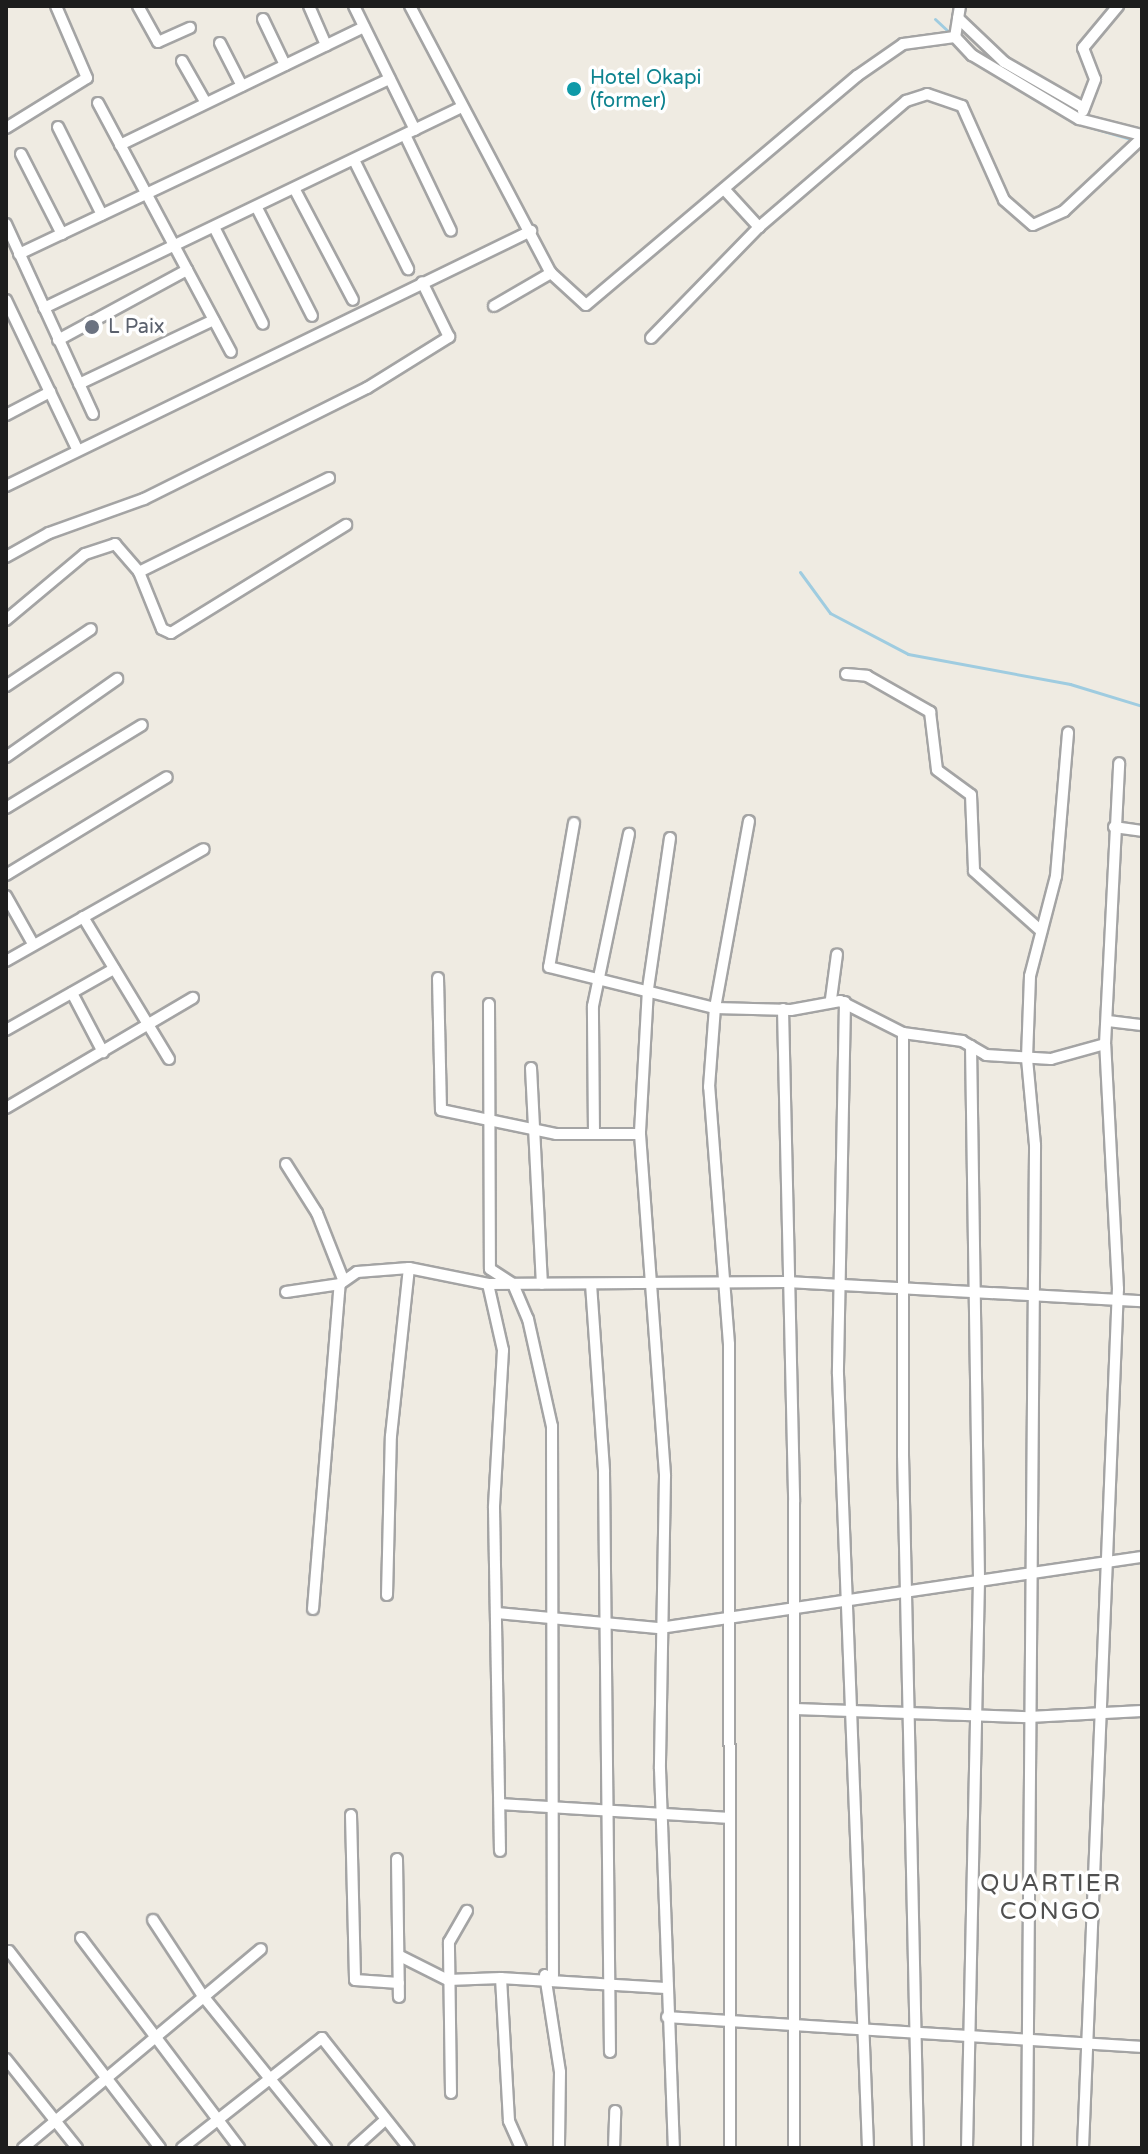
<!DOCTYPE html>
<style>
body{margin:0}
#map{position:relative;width:1148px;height:2154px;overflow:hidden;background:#efebe2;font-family:"Varela Round",sans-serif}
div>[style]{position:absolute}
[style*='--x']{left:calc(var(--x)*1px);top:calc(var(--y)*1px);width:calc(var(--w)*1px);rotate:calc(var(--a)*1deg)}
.stream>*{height:3px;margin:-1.5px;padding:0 1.5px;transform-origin:1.5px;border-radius:1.5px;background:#9fcce0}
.roads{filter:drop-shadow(2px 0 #a4a4a4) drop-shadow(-2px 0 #a4a4a4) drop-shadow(0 2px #a4a4a4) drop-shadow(0 -2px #a4a4a4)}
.minor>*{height:10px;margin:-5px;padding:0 5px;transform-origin:5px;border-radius:5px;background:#fff}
.dots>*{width:22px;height:22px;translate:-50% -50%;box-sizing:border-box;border:4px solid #fff;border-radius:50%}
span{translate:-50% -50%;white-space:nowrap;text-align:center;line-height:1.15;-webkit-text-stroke:7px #fff;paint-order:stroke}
.culture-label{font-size:20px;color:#0d838f}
.left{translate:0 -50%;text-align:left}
.worship-label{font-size:20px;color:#5b616d}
.quarter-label{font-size:24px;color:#505050;letter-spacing:2px}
.frame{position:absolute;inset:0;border:8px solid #1d1d1d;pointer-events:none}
</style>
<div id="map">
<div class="stream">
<i style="--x:935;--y:19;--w:22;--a:43"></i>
<i style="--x:980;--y:66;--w:109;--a:31.1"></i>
<i style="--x:1073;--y:122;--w:64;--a:16.4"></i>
<i style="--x:800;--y:572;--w:51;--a:53.8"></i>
<i style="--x:830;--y:613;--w:88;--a:27.7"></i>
<i style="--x:908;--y:654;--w:165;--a:10.5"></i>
<i style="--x:1070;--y:684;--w:75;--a:17"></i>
</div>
<div class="roads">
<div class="minor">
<i style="--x:138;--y:6;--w:41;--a:60.9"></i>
<i style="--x:158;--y:42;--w:35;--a:-24"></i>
<i style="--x:309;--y:6;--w:43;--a:66.4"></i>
<i style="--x:354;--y:6;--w:138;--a:63.8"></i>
<i style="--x:410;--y:6;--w:302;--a:62.2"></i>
<i style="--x:551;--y:273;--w:47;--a:42.4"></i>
<i style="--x:586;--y:305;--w:355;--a:-40.2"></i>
<i style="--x:857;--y:76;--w:56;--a:-34.8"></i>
<i style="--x:903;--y:44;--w:52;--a:-7.7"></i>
<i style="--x:960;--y:6;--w:31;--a:99"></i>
<i style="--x:955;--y:37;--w:25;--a:47"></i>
<i style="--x:972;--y:55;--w:125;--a:30.9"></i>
<i style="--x:1079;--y:119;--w:65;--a:14.3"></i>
<i style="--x:958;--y:18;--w:64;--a:43.7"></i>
<i style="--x:1004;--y:62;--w:92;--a:29.9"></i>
<i style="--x:263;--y:19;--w:51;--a:64.4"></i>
<i style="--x:220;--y:43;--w:48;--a:62.9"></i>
<i style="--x:182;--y:61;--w:48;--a:60.3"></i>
<i style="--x:98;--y:103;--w:282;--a:61.9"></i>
<i style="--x:1083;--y:111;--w:34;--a:-69"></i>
<i style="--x:1095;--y:79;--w:33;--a:-111"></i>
<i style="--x:1083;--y:48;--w:55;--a:-50.2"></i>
<i style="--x:58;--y:127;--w:98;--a:63.4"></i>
<i style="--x:6;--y:128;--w:95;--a:-31.7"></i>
<i style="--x:87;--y:78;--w:78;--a:-113.3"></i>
<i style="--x:405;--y:135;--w:106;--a:64.4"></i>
<i style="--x:120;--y:145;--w:271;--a:-25.8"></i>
<i style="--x:21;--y:154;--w:90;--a:62.9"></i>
<i style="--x:354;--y:160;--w:122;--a:63.6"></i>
<i style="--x:724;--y:189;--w:52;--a:47.4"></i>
<i style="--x:295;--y:190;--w:124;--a:62.2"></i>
<i style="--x:257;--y:208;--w:121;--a:63"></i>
<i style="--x:6;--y:224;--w:209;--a:65.4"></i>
<i style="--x:215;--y:229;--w:106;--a:63.2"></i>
<i style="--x:19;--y:254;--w:410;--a:-25.3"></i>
<i style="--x:6;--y:300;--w:163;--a:64.5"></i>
<i style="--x:494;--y:306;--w:66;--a:-30.1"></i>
<i style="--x:44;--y:308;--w:463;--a:-25.7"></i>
<i style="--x:651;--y:338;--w:155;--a:-45.8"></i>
<i style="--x:759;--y:227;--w:194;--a:-40.6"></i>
<i style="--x:906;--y:101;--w:22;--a:-18"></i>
<i style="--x:927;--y:94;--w:37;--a:19"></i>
<i style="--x:962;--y:106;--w:103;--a:65.9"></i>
<i style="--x:1004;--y:200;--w:38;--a:41"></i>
<i style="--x:1033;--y:225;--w:34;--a:-24"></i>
<i style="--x:1064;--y:211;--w:107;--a:-43.1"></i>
<i style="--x:58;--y:340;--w:147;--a:-28.5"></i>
<i style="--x:79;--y:384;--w:149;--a:-25.4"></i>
<i style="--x:6;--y:415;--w:50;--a:-27.6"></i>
<i style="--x:6;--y:486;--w:584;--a:-25.91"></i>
<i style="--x:6;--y:557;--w:49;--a:-29.2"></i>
<i style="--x:49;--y:533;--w:101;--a:-19.7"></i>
<i style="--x:144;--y:499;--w:249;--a:-26.5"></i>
<i style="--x:367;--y:388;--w:97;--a:-31.9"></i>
<i style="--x:449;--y:337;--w:61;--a:-116.1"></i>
<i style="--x:139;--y:572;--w:61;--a:68"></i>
<i style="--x:162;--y:629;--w:10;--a:24"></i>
<i style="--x:171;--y:633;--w:206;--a:-31.7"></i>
<i style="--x:6;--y:620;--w:103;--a:-39.9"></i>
<i style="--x:85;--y:554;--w:32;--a:-18"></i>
<i style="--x:115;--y:544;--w:37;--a:49"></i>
<i style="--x:139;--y:572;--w:212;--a:-26.3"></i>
<i style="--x:846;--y:674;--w:21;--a:5"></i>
<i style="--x:867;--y:676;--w:73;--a:29.7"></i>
<i style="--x:930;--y:712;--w:58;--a:83.1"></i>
<i style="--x:937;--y:770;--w:42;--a:36.3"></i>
<i style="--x:971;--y:795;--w:76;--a:87.7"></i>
<i style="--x:974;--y:871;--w:90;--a:41.8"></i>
<i style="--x:6;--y:686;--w:102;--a:-33.8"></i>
<i style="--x:6;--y:757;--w:136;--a:-35.1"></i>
<i style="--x:6;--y:808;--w:159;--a:-31.4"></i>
<i style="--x:574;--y:823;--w:146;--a:99.8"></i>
<i style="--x:549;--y:967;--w:171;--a:13.9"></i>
<i style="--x:715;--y:1008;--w:76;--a:1.5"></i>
<i style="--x:791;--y:1010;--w:50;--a:-10.4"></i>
<i style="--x:840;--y:1001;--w:71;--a:26.9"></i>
<i style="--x:903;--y:1033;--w:60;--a:7.7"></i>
<i style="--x:962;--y:1041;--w:28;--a:30"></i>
<i style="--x:986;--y:1055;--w:65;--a:3.5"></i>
<i style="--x:1051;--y:1059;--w:56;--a:-15.5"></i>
<i style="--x:1114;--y:827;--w:28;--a:8"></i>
<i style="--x:670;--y:838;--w:153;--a:98.3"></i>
<i style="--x:648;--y:989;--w:145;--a:93.2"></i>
<i style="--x:640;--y:1134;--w:343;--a:85.8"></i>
<i style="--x:665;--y:1476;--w:293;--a:91"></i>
<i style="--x:660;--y:1769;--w:379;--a:87.9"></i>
<i style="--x:6;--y:875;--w:188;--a:-31.3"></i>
<i style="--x:6;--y:896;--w:55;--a:60.6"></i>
<i style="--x:83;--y:917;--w:166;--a:58.8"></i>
<i style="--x:6;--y:961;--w:227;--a:-29.5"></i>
<i style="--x:438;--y:978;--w:132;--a:88.7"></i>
<i style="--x:441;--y:1110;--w:117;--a:11.8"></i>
<i style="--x:556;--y:1134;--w:84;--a:0"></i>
<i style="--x:72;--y:993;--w:67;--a:62.3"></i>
<i style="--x:831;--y:999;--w:45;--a:-82.4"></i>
<i style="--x:845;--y:1002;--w:372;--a:91.1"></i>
<i style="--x:838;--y:1374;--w:775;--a:87.78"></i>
<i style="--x:489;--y:1004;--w:265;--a:89.8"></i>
<i style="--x:490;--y:1269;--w:27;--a:33"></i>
<i style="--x:513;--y:1284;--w:38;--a:67"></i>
<i style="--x:528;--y:1319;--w:110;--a:77.4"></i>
<i style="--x:552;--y:1426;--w:550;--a:89.9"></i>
<i style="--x:783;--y:1009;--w:493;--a:88.7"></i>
<i style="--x:794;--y:1502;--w:646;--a:90"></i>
<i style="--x:1108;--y:1021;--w:34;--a:7"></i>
<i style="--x:6;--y:1030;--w:124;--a:-29.5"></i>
<i style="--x:903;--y:1033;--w:422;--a:90"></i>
<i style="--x:903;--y:1455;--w:693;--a:88.76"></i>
<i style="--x:531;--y:1068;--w:216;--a:87.1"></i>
<i style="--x:6;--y:1108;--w:217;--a:-30.5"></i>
<i style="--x:594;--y:1133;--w:127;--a:-90.5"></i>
<i style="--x:593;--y:1006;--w:176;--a:-78.2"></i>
<i style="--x:286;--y:1164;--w:58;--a:57.7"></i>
<i style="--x:317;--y:1213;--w:71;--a:68.5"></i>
<i style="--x:488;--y:1284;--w:68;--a:77.2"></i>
<i style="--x:503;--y:1350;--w:158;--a:93.3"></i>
<i style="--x:494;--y:1508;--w:343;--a:89"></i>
<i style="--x:591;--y:1284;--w:188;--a:86"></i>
<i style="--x:604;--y:1472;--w:580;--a:89.41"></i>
<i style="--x:286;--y:1292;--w:55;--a:-8.4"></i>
<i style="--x:340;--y:1284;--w:21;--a:-35"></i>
<i style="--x:357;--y:1272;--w:52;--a:-4.4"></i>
<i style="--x:409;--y:1268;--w:81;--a:11.4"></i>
<i style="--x:488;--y:1284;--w:299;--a:-0.4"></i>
<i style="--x:787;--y:1282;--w:356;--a:3.1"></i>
<i style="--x:387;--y:1595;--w:159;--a:-88.6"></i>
<i style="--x:391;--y:1436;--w:169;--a:-83.9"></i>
<i style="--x:313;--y:1609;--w:326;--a:-85.3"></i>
<i style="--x:497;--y:1613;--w:164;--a:5.3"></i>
<i style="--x:660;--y:1628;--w:487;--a:-8.4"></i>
<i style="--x:795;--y:1709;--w:234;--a:2"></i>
<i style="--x:1029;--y:1717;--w:113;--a:-3"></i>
<i style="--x:500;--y:1804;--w:230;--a:3.5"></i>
<i style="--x:351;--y:1815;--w:165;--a:88.6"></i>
<i style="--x:355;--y:1980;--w:44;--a:3.9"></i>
<i style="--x:397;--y:1859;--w:138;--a:89.2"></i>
<i style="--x:153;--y:1920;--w:91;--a:56.7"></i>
<i style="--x:203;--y:1996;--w:196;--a:51"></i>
<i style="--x:81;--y:1938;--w:263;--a:53"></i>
<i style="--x:9;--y:1951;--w:248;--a:52.5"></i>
<i style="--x:400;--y:1956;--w:54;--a:26.6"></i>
<i style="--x:448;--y:1980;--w:53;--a:-2.2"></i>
<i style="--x:545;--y:1975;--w:98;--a:81.2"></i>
<i style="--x:560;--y:2072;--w:76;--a:90.8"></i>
<i style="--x:667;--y:2017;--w:476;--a:3.6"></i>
<i style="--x:6;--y:2059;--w:114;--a:51.4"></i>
<i style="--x:451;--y:2093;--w:151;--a:-90.8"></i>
<i style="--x:449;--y:1942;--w:36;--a:-60"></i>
<i style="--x:23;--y:2148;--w:310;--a:-39.9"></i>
<i style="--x:182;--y:2148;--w:178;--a:-38.2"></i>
<i style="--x:322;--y:2038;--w:140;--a:51.7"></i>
<i style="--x:354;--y:2148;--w:42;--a:-42.1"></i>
<i style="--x:521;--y:2148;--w:30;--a:-114"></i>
<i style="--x:509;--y:2121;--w:143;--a:-93.2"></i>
<i style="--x:501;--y:1978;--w:164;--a:3.5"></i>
<i style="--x:614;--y:2148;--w:37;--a:-88"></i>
<i style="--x:730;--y:2148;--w:804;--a:-90.07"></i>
<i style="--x:729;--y:1344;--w:258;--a:-94.4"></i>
<i style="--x:709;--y:1087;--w:79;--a:-85.7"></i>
<i style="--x:715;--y:1008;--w:190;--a:-79.7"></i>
<i style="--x:967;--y:2148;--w:570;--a:-88.79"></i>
<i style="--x:979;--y:1578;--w:532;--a:-90.86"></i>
<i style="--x:1027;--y:2148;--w:1003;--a:-89.54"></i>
<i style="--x:1035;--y:1145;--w:87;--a:-95.3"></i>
<i style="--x:1027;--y:1058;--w:82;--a:-87.9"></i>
<i style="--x:1030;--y:976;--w:103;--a:-75.4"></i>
<i style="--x:1056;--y:876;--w:144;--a:-85.2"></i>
<i style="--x:1083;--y:2148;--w:860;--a:-87.67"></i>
<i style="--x:1118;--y:1289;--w:245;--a:-93"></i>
<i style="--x:1105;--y:1044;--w:281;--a:-87.1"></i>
</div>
</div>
<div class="dots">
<i style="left:574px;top:89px;background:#0f9aa8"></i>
<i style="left:92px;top:327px;background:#6b7280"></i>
</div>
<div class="culture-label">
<span class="left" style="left:590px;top:90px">Hotel Okapi<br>(former)</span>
</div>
<div class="worship-label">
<span class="left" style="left:108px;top:327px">L Paix</span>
</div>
<div class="quarter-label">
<span style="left:1051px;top:1898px">QUARTIER<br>CONGO</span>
</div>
<div class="frame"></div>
</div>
